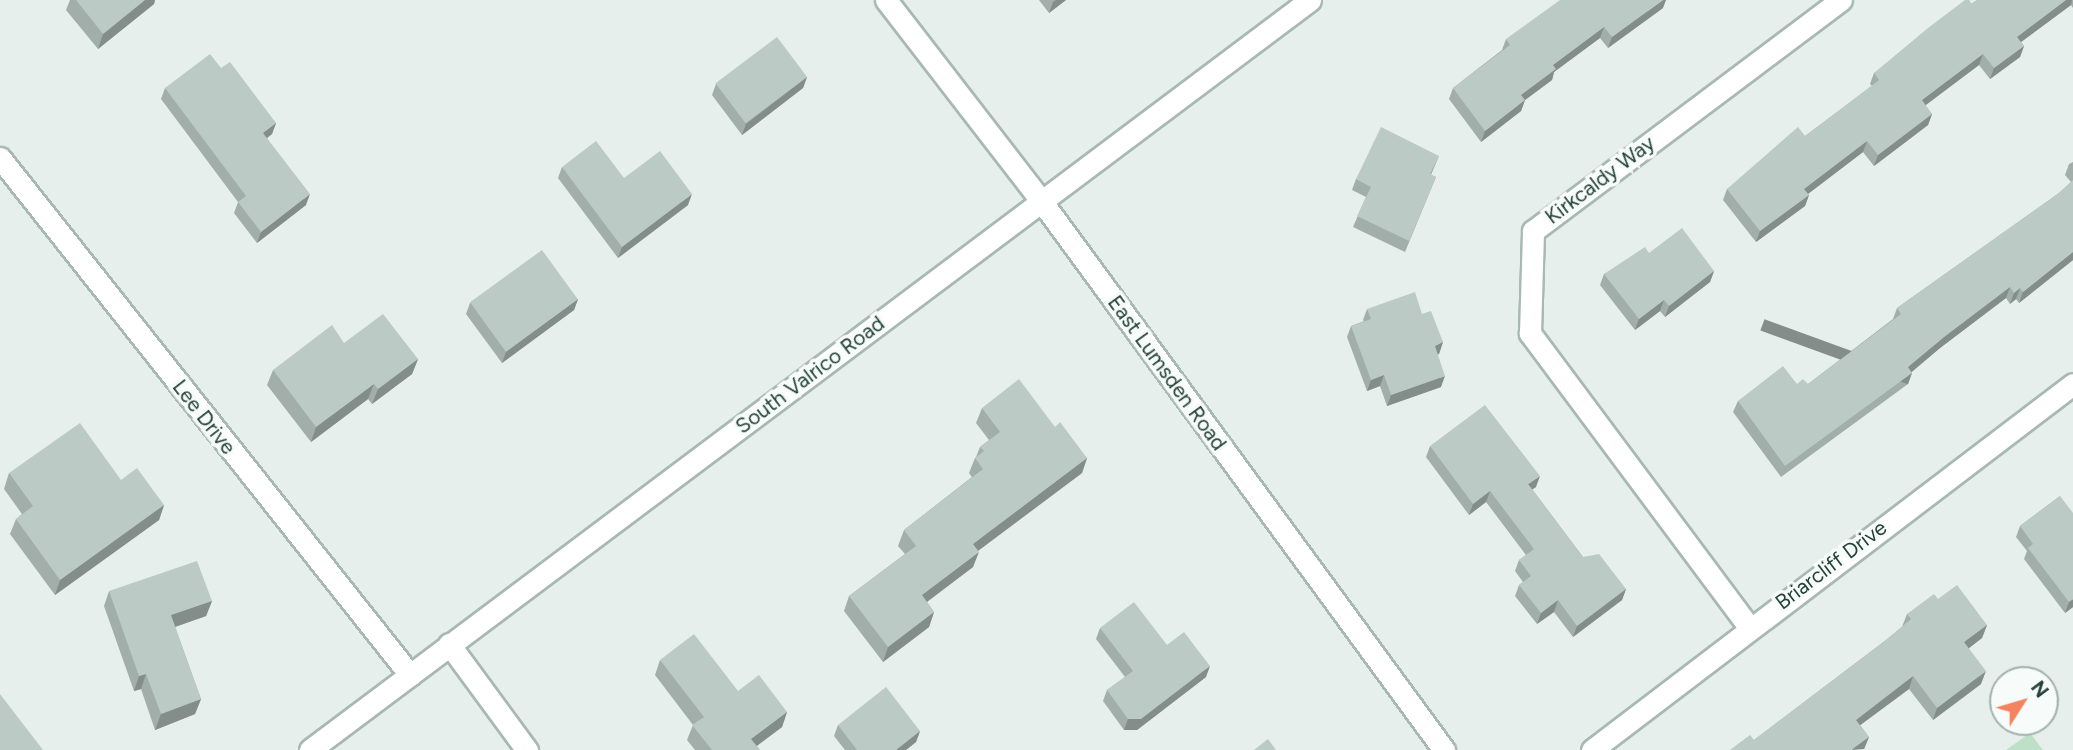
<!DOCTYPE html>
<style>
body{margin:0}
#map{position:relative;width:2073px;height:750px;overflow:hidden;background:#e6efeb;font-family:Figtree,sans-serif}
div>[style]{position:absolute}
[style*='--x']{left:calc(var(--x)*1px);top:calc(var(--y)*1px);width:calc(var(--w)*1px);rotate:calc(var(--a)*1deg)}
.green>*{inset:0;background:#bfe0c8}
.roads{filter:drop-shadow(2px 0 #a8b8b2) drop-shadow(-2px 0 #a8b8b2) drop-shadow(0 2px #a8b8b2) drop-shadow(0 -2px #a8b8b2)}
.minor>*{height:21px;margin:-10.5px;padding:0 10.5px;transform-origin:10.5px;border-radius:10.5px;background:#fff}
.wall>*{inset:0;background:#a1aea9}
.shaded-wall>*{inset:0;background:#838d89;transform-origin:0 0}
.building>*{inset:0;background:#bbcac4;transform-origin:0 0}
span{translate:-50% -50%;white-space:nowrap;text-align:center;line-height:1.15;-webkit-text-stroke:7px #f7fbf9;paint-order:stroke}
.street-label{font-size:21px;color:#24423a}
.north{position:absolute;left:1989px;top:666px;width:70px;height:70px;box-sizing:border-box;background:#f7fbf9;border:2px solid #a3b1ad;border-radius:50%;rotate:53deg;font-size:19px;font-weight:700;line-height:28px;text-align:center;color:#24423a}
.north::after{content:'';display:block;margin:auto;width:24px;height:32px;background:#f4845f;clip-path:polygon(50% 0,100% 100%,50% 72%,0 100%)}
</style>
<div id="map">
<div class="green">
<i style="clip-path:polygon(2030px 733px,2043px 750px,2006px 750px)"></i>
</div>
<div class="roads">
<div class="minor">
<i style="--x:886;--y:0;--w:255;--a:52.3"></i>
<i style="--x:1042;--y:202;--w:680;--a:53.74"></i>
<i style="--x:0;--y:158;--w:660;--a:51.58"></i>
<i style="--x:1749;--y:627;--w:367;--a:-126.7"></i>
<i style="--x:1530;--y:333;--w:102;--a:-88.3"></i>
<i style="--x:1533;--y:231;--w:385;--a:-36.9"></i>
<i style="--x:449;--y:644;--w:132;--a:53.7"></i>
<i style="--x:310;--y:750;--w:1250;--a:-36.87"></i>
<i style="--x:1592;--y:750;--w:604;--a:-37.27"></i>
</div>
</div>
<div class="wall">
<i style="clip-path:polygon(70px 0,155px 0,154px 4px,98px 49px,66px 10px)"></i>
<i style="clip-path:polygon(1039px 0,1066px 0,1049px 13px)"></i>
<i style="clip-path:polygon(1977px 0,2073px 0,2073px 8px,2071px 5px,2021px 42px,2024px 46px,2020px 57px,1990px 79px,1979px 65px,1925px 105px,1932px 114px,1928px 125px,1874px 166px,1863px 152px,1808px 194px,1809px 195px,1805px 206px,1756px 242px,1723px 200px,1727px 189px,1805px 136px,1872px 86px,1870px 84px,1874px 73px)"></i>
<i style="clip-path:polygon(1663px 8px,1608px 48px,1600px 38px,1554px 72px,1552px 80px,1525px 100px,1521px 111px,1481px 142px,1449px 99px,1453px 88px,1502px 50px,1506px 39px)"></i>
<i style="clip-path:polygon(221px 68px,276px 123px,272px 134px,267px 138px,306px 205px,257px 243px,234px 213px,238px 202px,161px 99px,165px 88px)"></i>
<i style="clip-path:polygon(807px 77px,803px 88px,742px 135px,712px 95px,716px 84px)"></i>
<i style="clip-path:polygon(1439px 156px,1431px 175px,1436px 177px,1405px 252px,1353px 227px,1366px 197px,1352px 190px,1356px 179px)"></i>
<i style="clip-path:polygon(2073px 162px,2073px 260px,2019px 303px,2016px 299px,2010px 304px,2006px 298px,1940px 348px,1912px 372px,1908px 384px,1781px 477px,1733px 412px,1738px 401px,1797px 384px,1808px 384px,1893px 319px,1897px 308px,2059px 193px,2071px 182px,2065px 175px,2069px 164px)"></i>
<i style="clip-path:polygon(562px 167px,624px 178px,688px 205px,618px 258px,558px 178px)"></i>
<i style="clip-path:polygon(1649px 253px,1714px 271px,1710px 282px,1665px 317px,1660px 311px,1635px 330px,1600px 285px,1604px 274px)"></i>
<i style="clip-path:polygon(578px 299px,574px 310px,502px 363px,466px 314px,470px 303px)"></i>
<i style="clip-path:polygon(1367px 309px,1422px 314px,1443px 342px,1439px 354px,1437px 354px,1441px 387px,1387px 406px,1380px 386px,1367px 391px,1347px 337px,1351px 326px,1364px 321px,1363px 320px)"></i>
<i style="clip-path:polygon(344px 343px,418px 359px,412px 374px,372px 404px,368px 399px,311px 442px,267px 385px,273px 370px)"></i>
<i style="clip-path:polygon(982px 408px,1055px 427px,1087px 458px,1082px 473px,978px 551px,973px 567px,927px 602px,934px 612px,929px 627px,883px 662px,844px 611px,849px 596px,905px 554px,898px 546px,904px 530px,972px 477px,969px 473px,975px 458px,976px 457px,980px 447px,989px 440px,976px 423px)"></i>
<i style="clip-path:polygon(1430px 446px,1536px 487px,1532px 489px,1583px 557px,1626px 589px,1622px 600px,1573px 637px,1554px 612px,1537px 624px,1515px 596px,1519px 585px,1523px 582px,1515px 571px,1519px 560px,1526px 555px,1486px 502px,1469px 515px,1426px 457px)"></i>
<i style="clip-path:polygon(9px 473px,121px 480px,164px 505px,159px 520px,55px 595px,10px 534px,16px 519px,22px 514px,4px 489px)"></i>
<i style="clip-path:polygon(2060px 496px,2073px 607px,2065px 613px,2024px 559px,2027px 551px,2016px 537px,2020px 526px)"></i>
<i style="clip-path:polygon(109px 591px,212px 601px,206px 616px,175px 627px,201px 699px,195px 714px,155px 730px,141px 689px,134px 691px,104px 606px)"></i>
<i style="clip-path:polygon(1938px 599px,1987px 625px,1982px 638px,1969px 648px,1981px 684px,1933px 720px,1909px 689px,1860px 725px,1869px 737px,1864px 749px,1754px 740px,1886px 640px,1902px 627px,1907px 614px)"></i>
<i style="clip-path:polygon(1100px 628px,1167px 645px,1206px 677px,1137px 730px,1124px 730px,1103px 701px,1107px 690px,1125px 677px,1096px 639px)"></i>
<i style="clip-path:polygon(660px 660px,787px 712px,782px 727px,757px 746px,760px 750px,695px 750px,687px 740px,693px 725px,655px 675px)"></i>
<i style="clip-path:polygon(838px 725px,920px 731px,916px 742px,906px 750px,845px 750px,834px 736px)"></i>
</div>
<div class="shaded-wall">
<i style="clip-path:polygon(145px 0,155px 0,154px 4px,98px 49px,103px 34px)"></i>
<i style="clip-path:polygon(1056px 0,1066px 0,1049px 13px,1053px 2px)"></i>
<i style="clip-path:polygon(1663px 0,1666px 0,1663px 8px,1608px 48px,1612px 37px)"></i>
<i style="clip-path:polygon(2066px 0,2072px 0,2071px 5px,2013px 48px,2017px 37px)"></i>
<i style="clip-path:polygon(1604px 27px,1600px 38px,1554px 72px,1552px 80px,1517px 106px,1521px 95px,1553px 65px)"></i>
<i style="clip-path:polygon(2024px 46px,2020px 57px,1990px 79px,1994px 68px)"></i>
<i style="clip-path:polygon(1983px 54px,1979px 65px,1918px 111px,1922px 100px)"></i>
<i style="clip-path:polygon(807px 77px,803px 88px,742px 135px,746px 124px)"></i>
<i style="clip-path:polygon(1525px 100px,1521px 111px,1481px 142px,1485px 131px)"></i>
<i style="clip-path:polygon(1932px 114px,1928px 125px,1874px 166px,1878px 155px)"></i>
<i style="clip-path:polygon(276px 123px,272px 134px,259px 144px,263px 133px)"></i>
<i style="clip-path:polygon(1867px 141px,1863px 152px,1800px 200px,1804px 189px)"></i>
<i style="clip-path:polygon(310px 194px,306px 205px,257px 243px,261px 232px)"></i>
<i style="clip-path:polygon(692px 194px,688px 205px,618px 258px,622px 247px)"></i>
<i style="clip-path:polygon(1809px 195px,1805px 206px,1756px 242px,1760px 231px)"></i>
<i style="clip-path:polygon(2073px 252px,2073px 260px,2019px 303px,2023px 292px)"></i>
<i style="clip-path:polygon(1714px 271px,1710px 282px,1665px 317px,1669px 306px)"></i>
<i style="clip-path:polygon(2010px 287px,2006px 298px,1940px 348px,1904px 378px,1908px 367px,1944px 337px)"></i>
<i style="clip-path:polygon(2020px 288px,2016px 299px,2010px 304px,2014px 293px)"></i>
<i style="clip-path:polygon(578px 299px,574px 310px,502px 363px,506px 352px)"></i>
<i style="clip-path:polygon(1664px 300px,1660px 311px,1635px 330px,1639px 319px)"></i>
<i style="clip-path:polygon(1443px 342px,1439px 354px,1431px 357px,1435px 346px)"></i>
<i style="clip-path:polygon(418px 359px,412px 374px,372px 404px,378px 389px)"></i>
<i style="left:1912px;top:373px;width:12px;height:157px;rotate:110deg"></i>
<i style="clip-path:polygon(1384px 375px,1380px 386px,1367px 391px,1371px 380px)"></i>
<i style="clip-path:polygon(1445px 376px,1441px 387px,1387px 406px,1391px 395px)"></i>
<i style="clip-path:polygon(374px 384px,368px 399px,311px 442px,316px 427px)"></i>
<i style="clip-path:polygon(1087px 458px,1082px 473px,967px 559px,973px 544px)"></i>
<i style="clip-path:polygon(1540px 476px,1536px 487px,1524px 495px,1528px 484px)"></i>
<i style="clip-path:polygon(1490px 491px,1486px 502px,1469px 515px,1473px 504px)"></i>
<i style="clip-path:polygon(164px 505px,159px 520px,55px 595px,60px 580px)"></i>
<i style="clip-path:polygon(979px 552px,973px 567px,916px 610px,922px 595px)"></i>
<i style="clip-path:polygon(1626px 589px,1622px 600px,1573px 637px,1577px 626px)"></i>
<i style="clip-path:polygon(2073px 599px,2073px 607px,2065px 613px,2069px 602px)"></i>
<i style="clip-path:polygon(1558px 600px,1554px 612px,1537px 624px,1541px 613px)"></i>
<i style="clip-path:polygon(212px 601px,206px 616px,166px 630px,171px 615px)"></i>
<i style="clip-path:polygon(934px 612px,929px 627px,883px 662px,888px 647px)"></i>
<i style="clip-path:polygon(1987px 625px,1982px 638px,1960px 655px,1964px 642px)"></i>
<i style="clip-path:polygon(1210px 666px,1206px 677px,1137px 730px,1124px 730px,1128px 719px)"></i>
<i style="clip-path:polygon(1986px 671px,1981px 684px,1933px 720px,1937px 708px)"></i>
<i style="clip-path:polygon(146px 674px,141px 689px,134px 691px,139px 676px)"></i>
<i style="clip-path:polygon(1913px 676px,1909px 689px,1851px 732px,1856px 720px)"></i>
<i style="clip-path:polygon(201px 699px,195px 714px,155px 730px,161px 714px)"></i>
<i style="clip-path:polygon(787px 712px,782px 727px,751px 750px,751px 739px)"></i>
<i style="clip-path:polygon(920px 731px,916px 742px,906px 750px,896px 750px)"></i>
<i style="clip-path:polygon(1869px 737px,1864px 749px,1851px 750px)"></i>
</div>
<div class="building">
<i style="clip-path:polygon(76px 0,145px 0,103px 34px)"></i>
<i style="clip-path:polygon(1560px 0,1663px 0,1612px 37px,1604px 27px,1553px 65px,1556px 69px,1521px 95px,1525px 100px,1485px 131px,1453px 88px,1510px 45px,1506px 39px)"></i>
<i style="clip-path:polygon(1965px 0,1969px 0,1972px 4px,1977px 0,2066px 0,2017px 37px,2024px 46px,1994px 68px,1983px 54px,1922px 100px,1932px 114px,1878px 155px,1867px 141px,1804px 189px,1809px 195px,1760px 231px,1727px 189px,1798px 127px,1805px 136px,1879px 80px,1874px 73px,1928px 28px)"></i>
<i style="left:777px;top:37px;width:50px;height:77px;rotate:53deg"></i>
<i style="clip-path:polygon(210px 54px,221px 68px,230px 62px,276px 123px,263px 133px,310px 194px,261px 232px,238px 202px,246px 196px,165px 88px)"></i>
<i style="clip-path:polygon(1381px 127px,1439px 156px,1430px 174px,1436px 177px,1409px 241px,1357px 216px,1371px 187px,1356px 179px)"></i>
<i style="clip-path:polygon(596px 141px,624px 178px,660px 151px,692px 194px,622px 247px,562px 167px)"></i>
<i style="clip-path:polygon(2073px 180px,2073px 252px,2023px 292px,2020px 288px,2014px 293px,2010px 287px,1944px 337px,1908px 367px,1912px 373px,1785px 466px,1738px 401px,1783px 366px,1797px 384px,1803px 379px,1808px 384px,1901px 314px,1897px 308px,2059px 193px)"></i>
<i style="clip-path:polygon(1682px 228px,1714px 271px,1669px 306px,1664px 300px,1639px 319px,1604px 274px,1645px 247px,1649px 253px)"></i>
<i style="left:542px;top:250px;width:61px;height:89px;rotate:54deg"></i>
<i style="clip-path:polygon(1415px 292px,1422px 314px,1431px 311px,1443px 342px,1435px 346px,1445px 376px,1391px 395px,1384px 375px,1371px 380px,1351px 326px,1371px 319px,1367px 309px)"></i>
<i style="clip-path:polygon(383px 314px,418px 359px,378px 389px,374px 384px,316px 427px,273px 370px,332px 325px,344px 343px)"></i>
<i style="clip-path:polygon(1019px 379px,1055px 427px,1060px 422px,1087px 458px,973px 544px,979px 552px,922px 595px,934px 612px,888px 647px,849px 596px,916px 546px,904px 530px,983px 469px,975px 458px,984px 451px,980px 447px,1000px 432px,982px 408px)"></i>
<i style="clip-path:polygon(1485px 405px,1540px 476px,1528px 484px,1583px 557px,1599px 554px,1626px 589px,1577px 626px,1558px 600px,1541px 613px,1519px 585px,1531px 576px,1519px 560px,1534px 549px,1490px 491px,1473px 504px,1430px 446px)"></i>
<i style="clip-path:polygon(80px 423px,121px 480px,137px 468px,164px 505px,60px 580px,16px 519px,33px 506px,9px 473px)"></i>
<i style="clip-path:polygon(2060px 496px,2073px 513px,2073px 599px,2069px 602px,2028px 548px,2033px 544px,2020px 526px)"></i>
<i style="clip-path:polygon(197px 561px,212px 601px,171px 615px,201px 699px,161px 714px,146px 674px,139px 676px,109px 591px)"></i>
<i style="clip-path:polygon(1957px 585px,1987px 625px,1964px 642px,1986px 671px,1937px 708px,1913px 676px,1856px 720px,1869px 737px,1851px 750px,1730px 750px,1750px 735px,1754px 740px,1886px 640px,1911px 619px,1907px 614px,1934px 594px,1938px 599px)"></i>
<i style="clip-path:polygon(1134px 602px,1167px 645px,1184px 632px,1210px 666px,1141px 719px,1128px 719px,1107px 690px,1133px 671px,1100px 628px)"></i>
<i style="clip-path:polygon(694px 634px,738px 691px,759px 675px,787px 712px,751px 739px,760px 750px,712px 750px,692px 725px,704px 717px,660px 660px)"></i>
<i style="clip-path:polygon(886px 687px,920px 731px,896px 750px,857px 750px,838px 725px)"></i>
<i style="clip-path:polygon(0 694px,43px 750px,0 750px)"></i>
<i style="clip-path:polygon(1268px 739px,1276px 750px,1254px 750px)"></i>
</div>
<div class="street-label">
<span style="left:1600px;top:180px;rotate:-37deg">Kirkcaldy Way</span>
<span style="left:1167px;top:373px;rotate:54deg">East Lumsden Road</span>
<span style="left:810px;top:375px;rotate:-37deg">South Valrico Road</span>
<span style="left:204px;top:417px;rotate:52deg">Lee Drive</span>
<span style="left:1831px;top:565px;rotate:-37deg">Briarcliff Drive</span>
</div>
<div class="north">N</div>
</div>
